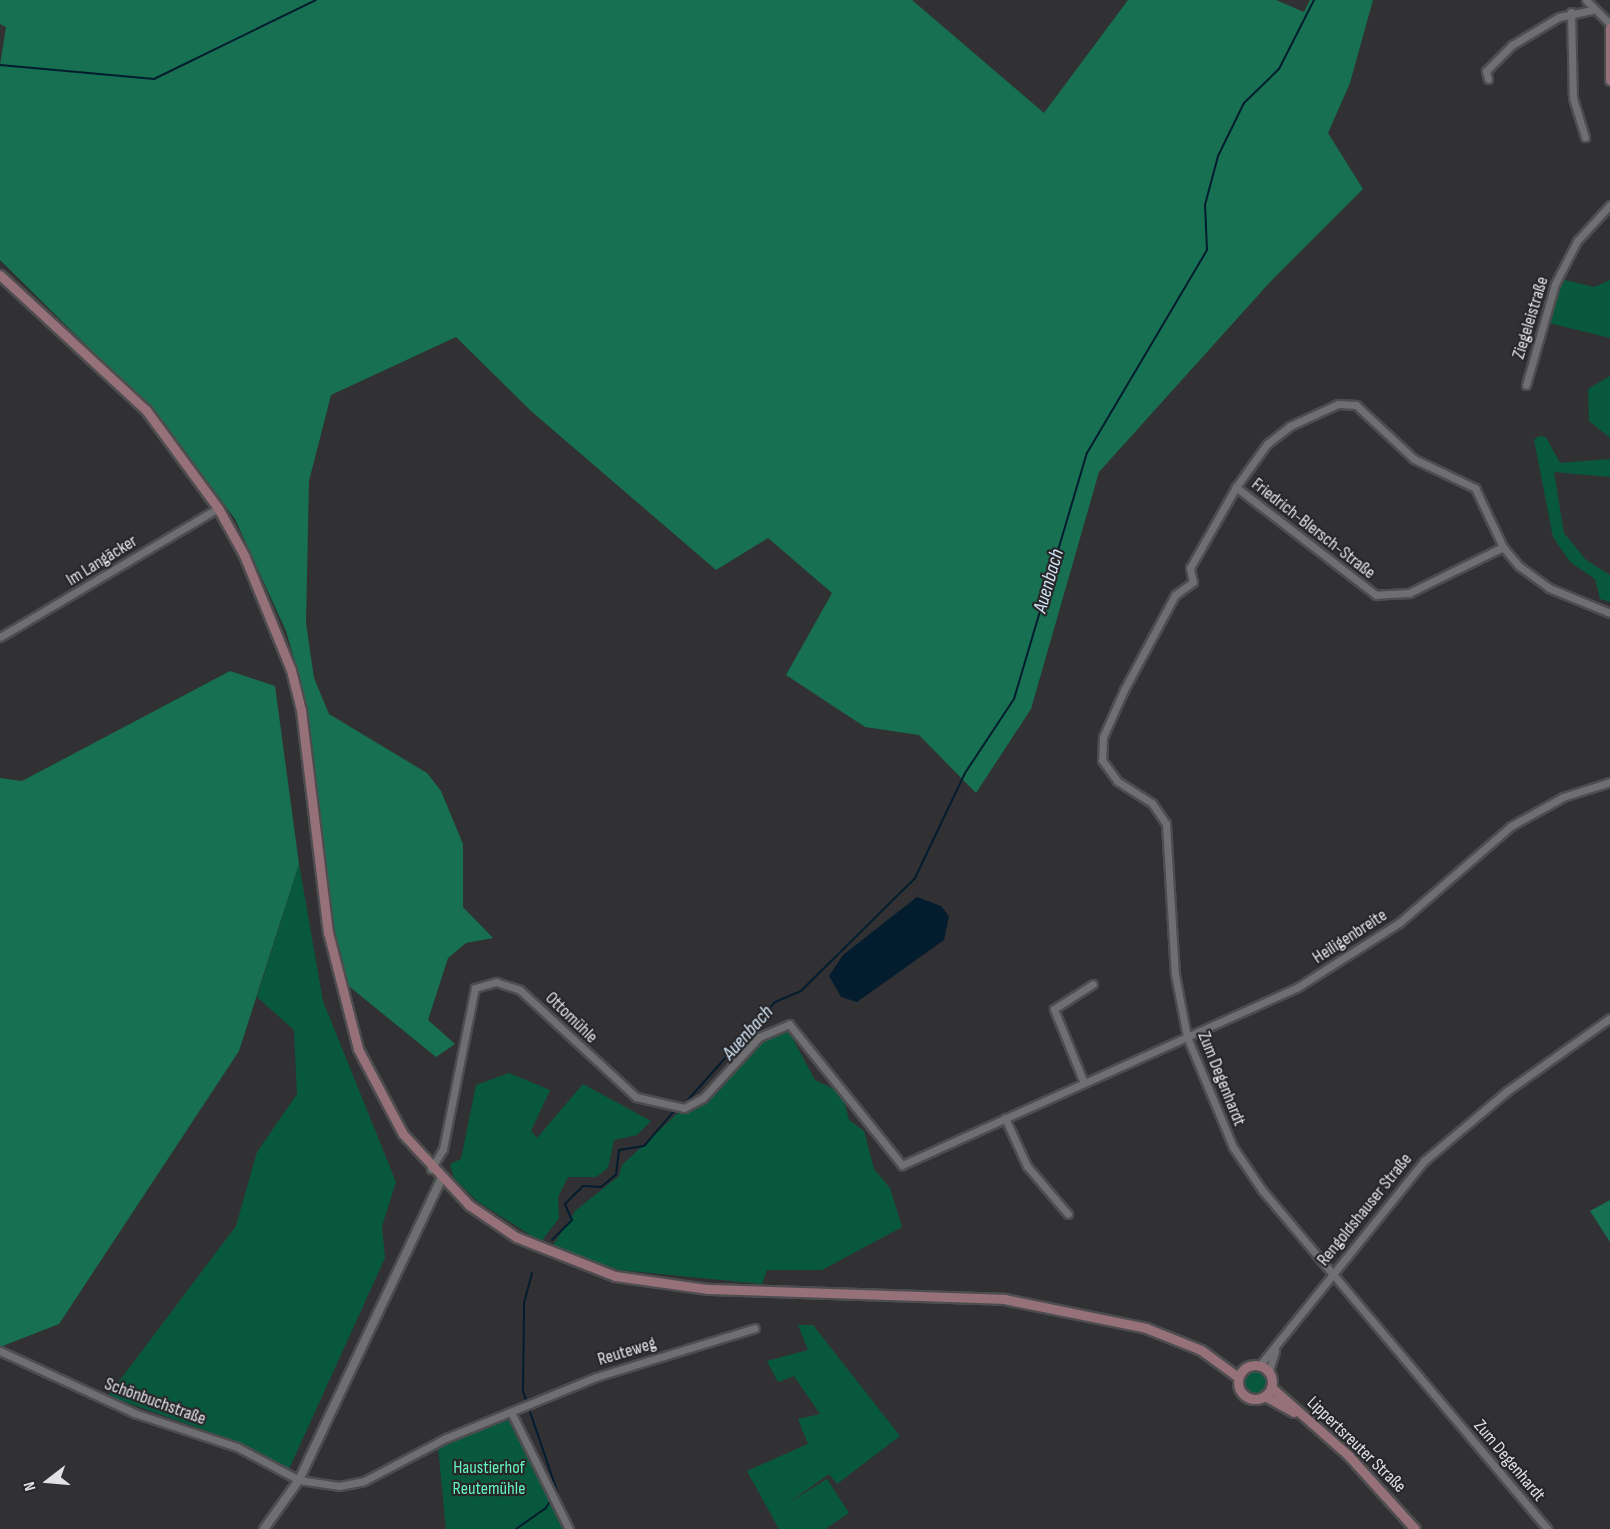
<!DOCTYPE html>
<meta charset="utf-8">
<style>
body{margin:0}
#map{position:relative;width:1610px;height:1529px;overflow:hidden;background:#313134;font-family:"Sofia Sans Condensed",sans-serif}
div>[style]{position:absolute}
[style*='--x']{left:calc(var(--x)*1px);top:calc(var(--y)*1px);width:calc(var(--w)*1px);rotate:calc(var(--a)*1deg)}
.green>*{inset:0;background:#08583e}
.round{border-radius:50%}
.forest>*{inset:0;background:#167051}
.water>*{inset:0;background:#031c2e}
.stream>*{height:2px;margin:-1px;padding:0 1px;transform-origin:1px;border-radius:1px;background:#031c2e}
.roads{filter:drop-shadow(2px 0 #4d4d50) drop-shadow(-2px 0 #4d4d50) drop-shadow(0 2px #4d4d50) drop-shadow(0 -2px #4d4d50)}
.minor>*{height:7px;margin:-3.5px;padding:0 3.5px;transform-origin:3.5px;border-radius:3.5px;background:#6f6f72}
.tertiary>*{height:8px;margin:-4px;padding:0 4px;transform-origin:4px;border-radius:4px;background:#6f6f72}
.secondary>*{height:9px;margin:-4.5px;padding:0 4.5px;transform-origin:4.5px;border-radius:4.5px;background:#97717a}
.secondary>.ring{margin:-4.5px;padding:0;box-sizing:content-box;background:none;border:9px solid #97717a;border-radius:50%}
span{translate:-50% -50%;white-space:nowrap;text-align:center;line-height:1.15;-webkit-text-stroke:4.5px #27272a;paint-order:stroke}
.street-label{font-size:18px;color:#e2e2e4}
.park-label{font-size:18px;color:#64f6bd}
.water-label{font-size:20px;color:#d2e4f5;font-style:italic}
.north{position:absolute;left:18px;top:1451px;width:60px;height:60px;-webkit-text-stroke:4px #27272a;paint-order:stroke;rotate:254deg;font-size:16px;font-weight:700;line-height:24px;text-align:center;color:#e2e2e4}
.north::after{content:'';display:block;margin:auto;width:21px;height:27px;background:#e2e2e4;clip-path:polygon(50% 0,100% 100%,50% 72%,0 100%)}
</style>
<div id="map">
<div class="green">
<i style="clip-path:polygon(1561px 279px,1594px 287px,1610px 280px,1610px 338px,1549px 323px)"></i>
<i style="clip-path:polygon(1610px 376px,1610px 438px,1589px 421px,1588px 389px)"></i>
<i style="clip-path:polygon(1539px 436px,1546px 437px,1560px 463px,1610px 459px,1610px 477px,1554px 472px,1564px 533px,1586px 560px,1610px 575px,1610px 602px,1600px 599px,1595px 579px,1570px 562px,1553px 537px,1534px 440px)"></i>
<i style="clip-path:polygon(299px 864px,323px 1001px,396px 1182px,382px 1226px,385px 1258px,289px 1469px,238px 1442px,108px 1396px,236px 1226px,257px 1152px,297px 1094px,294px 1030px,257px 997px)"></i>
<i style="clip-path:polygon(787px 1028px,815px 1080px,842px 1093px,849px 1120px,864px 1131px,874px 1169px,890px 1188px,902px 1227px,822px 1270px,767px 1270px,762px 1284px,620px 1270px,551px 1248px,576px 1210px,619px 1176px,622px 1165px,678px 1113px,695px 1109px,761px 1040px)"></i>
<i style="clip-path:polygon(509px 1073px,550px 1090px,531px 1131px,537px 1138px,583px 1084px,651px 1121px,637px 1135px,614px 1140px,608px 1168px,596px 1177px,568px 1177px,558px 1197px,559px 1218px,541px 1242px,477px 1201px,454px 1178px,450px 1164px,461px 1159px,476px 1085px)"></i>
<i style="clip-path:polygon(798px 1325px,813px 1325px,900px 1436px,837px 1484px,829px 1474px,787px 1504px,827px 1479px,849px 1513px,825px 1529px,779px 1529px,747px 1471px,808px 1444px,798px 1419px,820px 1414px,794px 1376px,778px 1382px,767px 1361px,808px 1350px)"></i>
<i class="round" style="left:1243px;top:1369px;width:26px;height:26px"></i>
<i style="clip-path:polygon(508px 1419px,564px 1529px,446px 1529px,438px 1447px)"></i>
</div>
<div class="forest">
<i style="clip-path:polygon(0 0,912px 0,1044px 113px,1128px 0,1276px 0,1304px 12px,1310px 0,1373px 0,1350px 83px,1328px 133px,1363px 189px,1271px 281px,1099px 472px,1031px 709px,976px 793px,919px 735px,865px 727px,786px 675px,832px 593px,768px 538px,716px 570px,531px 411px,456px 337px,331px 395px,309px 481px,306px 623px,314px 678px,329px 714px,427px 773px,441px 791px,463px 844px,463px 907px,493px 938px,466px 943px,448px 958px,428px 1020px,455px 1044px,436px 1057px,340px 979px,300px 679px,286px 631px,235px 519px,163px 421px,0 260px,0 65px,6px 27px,0 24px)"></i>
<i style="clip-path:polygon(230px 671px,275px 686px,299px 864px,239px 1051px,59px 1324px,0 1347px,0 778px,22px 781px)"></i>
<i style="clip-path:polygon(1610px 1200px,1610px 1242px,1590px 1211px)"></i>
</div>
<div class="water">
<i style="clip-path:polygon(917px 897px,941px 906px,949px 916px,944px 940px,857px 1002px,841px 997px,829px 976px,843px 955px)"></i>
</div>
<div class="stream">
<i style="--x:0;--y:65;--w:155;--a:5.2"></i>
<i style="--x:154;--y:79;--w:180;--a:-26"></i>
<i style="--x:686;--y:1102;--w:134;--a:-48.3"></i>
<i style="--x:775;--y:1002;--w:28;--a:-23"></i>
<i style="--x:801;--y:991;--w:161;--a:-44.7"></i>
<i style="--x:915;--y:878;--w:116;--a:-64.5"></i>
<i style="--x:965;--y:773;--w:89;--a:-56.5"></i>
<i style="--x:1014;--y:699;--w:257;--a:-73.5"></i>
<i style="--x:1087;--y:453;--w:236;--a:-59.4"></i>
<i style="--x:1207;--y:250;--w:45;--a:-92.5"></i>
<i style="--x:1205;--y:205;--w:51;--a:-75.1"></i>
<i style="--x:1218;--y:156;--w:59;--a:-63.9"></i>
<i style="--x:1244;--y:103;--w:49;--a:-44.2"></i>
<i style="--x:1279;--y:69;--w:77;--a:-63.1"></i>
<i style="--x:552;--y:1240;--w:28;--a:-45"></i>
<i style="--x:572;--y:1220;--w:17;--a:-114"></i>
<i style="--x:565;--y:1204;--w:25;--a:-45"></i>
<i style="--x:583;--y:1186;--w:18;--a:3"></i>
<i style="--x:601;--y:1187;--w:19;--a:-39"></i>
<i style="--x:616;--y:1175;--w:25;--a:-83"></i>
<i style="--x:619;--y:1150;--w:25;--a:-9"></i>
<i style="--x:644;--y:1146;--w:45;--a:-49.5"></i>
<i style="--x:516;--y:1529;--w:35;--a:-35"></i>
<i style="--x:545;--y:1509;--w:22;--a:-56"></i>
<i style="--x:557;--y:1491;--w:106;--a:-108.8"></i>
<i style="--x:523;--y:1391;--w:88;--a:-89.3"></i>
<i style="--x:524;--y:1303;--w:31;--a:-75"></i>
</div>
<div class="roads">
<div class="minor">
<i style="--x:1586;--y:0;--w:34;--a:45"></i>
<i style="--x:1571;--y:12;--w:86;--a:88.7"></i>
<i style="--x:1573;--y:98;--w:41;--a:72.9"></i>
<i style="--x:1488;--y:79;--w:8;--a:-104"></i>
<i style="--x:1486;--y:71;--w:37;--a:-45"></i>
<i style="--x:1512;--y:45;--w:55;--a:-30.8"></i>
<i style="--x:1559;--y:17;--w:35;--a:-12"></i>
<i style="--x:1526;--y:385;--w:105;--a:-74"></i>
<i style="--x:1555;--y:284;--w:48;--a:-62.9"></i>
<i style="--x:1577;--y:241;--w:49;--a:-47.5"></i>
<i style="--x:1236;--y:487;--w:53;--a:-54.2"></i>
<i style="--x:1267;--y:444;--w:29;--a:-38"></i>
<i style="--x:1290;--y:426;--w:53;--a:-24.6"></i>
<i style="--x:1338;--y:404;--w:18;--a:3"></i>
<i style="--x:1356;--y:405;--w:79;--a:43"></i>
<i style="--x:1414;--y:459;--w:68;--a:25.4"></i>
<i style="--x:1475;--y:488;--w:65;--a:64.6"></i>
<i style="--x:1503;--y:547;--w:25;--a:50"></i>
<i style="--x:1519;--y:566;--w:37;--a:36"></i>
<i style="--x:1549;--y:588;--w:66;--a:22.3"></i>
<i style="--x:1503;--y:547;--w:105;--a:153.9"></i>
<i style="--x:1409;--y:593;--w:33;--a:177"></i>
<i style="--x:1376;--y:595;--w:177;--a:-142.4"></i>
<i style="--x:1236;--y:487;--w:93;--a:119.6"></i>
<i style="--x:1190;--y:568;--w:14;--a:78"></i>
<i style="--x:1193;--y:582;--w:22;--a:144"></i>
<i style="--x:1175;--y:595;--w:108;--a:118.2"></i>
<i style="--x:1124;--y:690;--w:51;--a:114.1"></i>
<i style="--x:1103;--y:737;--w:23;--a:92"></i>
<i style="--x:1102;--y:760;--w:26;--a:54"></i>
<i style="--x:1117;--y:781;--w:41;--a:32.2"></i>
<i style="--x:1152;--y:803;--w:25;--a:56"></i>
<i style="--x:1166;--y:824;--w:150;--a:86.6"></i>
<i style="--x:1175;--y:974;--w:64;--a:79.2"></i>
<i style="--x:1187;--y:1037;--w:119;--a:67.3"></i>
<i style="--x:1233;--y:1147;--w:52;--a:56"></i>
<i style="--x:1262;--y:1190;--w:443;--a:49.9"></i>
<i style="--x:0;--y:637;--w:253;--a:-30.6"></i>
<i style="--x:1084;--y:1083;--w:80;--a:-112.1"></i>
<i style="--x:1054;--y:1009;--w:46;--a:-32.7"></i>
<i style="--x:1005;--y:1118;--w:53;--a:65.4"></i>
<i style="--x:1027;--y:1166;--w:63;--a:49.5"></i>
<i style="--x:431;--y:1169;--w:23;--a:-59"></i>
<i style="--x:443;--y:1149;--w:164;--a:-78.8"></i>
<i style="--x:475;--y:988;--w:22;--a:-16"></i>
<i style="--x:496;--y:982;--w:25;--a:18"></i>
<i style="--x:520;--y:990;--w:158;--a:42.7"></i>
<i style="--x:636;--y:1097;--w:49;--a:12.9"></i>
<i style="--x:684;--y:1108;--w:21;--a:-28"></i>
<i style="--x:703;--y:1098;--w:83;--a:-47.4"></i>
<i style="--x:759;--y:1037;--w:33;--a:-23"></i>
<i style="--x:789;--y:1024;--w:181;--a:51.3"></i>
<i style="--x:902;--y:1165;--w:434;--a:-24.2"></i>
<i style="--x:1298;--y:987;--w:120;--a:-32.4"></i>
<i style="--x:1399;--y:923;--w:148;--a:-40.9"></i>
<i style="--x:1511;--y:826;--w:60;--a:-29.1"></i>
<i style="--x:1563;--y:797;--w:49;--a:-17.7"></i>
<i style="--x:0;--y:1351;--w:148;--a:24.8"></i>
<i style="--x:134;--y:1413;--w:108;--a:18.3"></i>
<i style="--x:237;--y:1447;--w:70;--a:28"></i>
<i style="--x:299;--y:1480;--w:40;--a:8.5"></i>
<i style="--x:339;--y:1486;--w:25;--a:-11"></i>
<i style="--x:364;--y:1481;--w:93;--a:-27.7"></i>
<i style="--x:446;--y:1438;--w:162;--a:-22.1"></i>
<i style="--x:596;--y:1377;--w:166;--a:-17.1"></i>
<i style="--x:1260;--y:1365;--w:262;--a:-51.2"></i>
<i style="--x:1424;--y:1161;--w:109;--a:-40.1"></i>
<i style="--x:1507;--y:1091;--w:126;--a:-35.3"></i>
<i style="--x:1269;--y:1371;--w:21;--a:-73"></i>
<i style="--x:511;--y:1412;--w:131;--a:63.6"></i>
</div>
<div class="tertiary">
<i style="--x:264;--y:1529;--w:60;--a:-54.5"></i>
<i style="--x:299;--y:1480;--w:332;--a:-64.7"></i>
</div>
<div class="secondary">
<i style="--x:1610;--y:28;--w:52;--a:90"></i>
<i style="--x:0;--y:275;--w:199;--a:42.8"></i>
<i style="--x:146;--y:410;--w:122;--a:53.7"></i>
<i style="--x:218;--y:508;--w:54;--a:61"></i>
<i style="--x:244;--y:555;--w:124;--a:67.8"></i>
<i style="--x:291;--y:670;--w:41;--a:76"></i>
<i style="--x:301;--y:710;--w:224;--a:83.1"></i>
<i style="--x:328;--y:932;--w:121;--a:75.6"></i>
<i style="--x:358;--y:1049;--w:96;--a:62.1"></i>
<i style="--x:403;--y:1134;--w:97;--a:47.1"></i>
<i style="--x:469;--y:1205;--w:57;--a:34.2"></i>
<i style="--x:516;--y:1237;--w:106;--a:21.5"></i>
<i style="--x:615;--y:1276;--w:94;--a:8"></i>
<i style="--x:708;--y:1289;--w:296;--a:1.9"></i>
<i style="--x:1004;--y:1299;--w:145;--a:11.5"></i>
<i style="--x:1146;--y:1328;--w:59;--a:21.8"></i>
<i style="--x:1201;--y:1350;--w:46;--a:36.1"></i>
<i class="ring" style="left:1238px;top:1365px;width:25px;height:25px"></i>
<i style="--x:1271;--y:1387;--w:104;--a:41.5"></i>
<i style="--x:1349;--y:1456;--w:98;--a:47.9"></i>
<i style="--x:1265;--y:1396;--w:33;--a:29"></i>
</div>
</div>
<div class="street-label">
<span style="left:1531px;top:318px;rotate:-73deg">Ziegeleistraße</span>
<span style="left:1313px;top:529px;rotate:38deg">Friedrich-Blersch-Straße</span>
<span style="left:102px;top:561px;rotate:-32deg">Im Langäcker</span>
<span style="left:1350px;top:937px;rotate:-33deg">Heiligenbreite</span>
<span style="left:571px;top:1018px;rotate:44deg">Ottomühle</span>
<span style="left:1221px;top:1079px;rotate:68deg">Zum Degenhardt</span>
<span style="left:1365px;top:1210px;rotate:-51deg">Rengoldshauser Straße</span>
<span style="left:627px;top:1352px;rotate:-17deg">Reuteweg</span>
<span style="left:155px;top:1402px;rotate:20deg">Schönbuchstraße</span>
<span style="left:1356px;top:1445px;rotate:44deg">Lippertsreuter Straße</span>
<span style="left:1509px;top:1461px;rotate:50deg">Zum Degenhardt</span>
</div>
<div class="park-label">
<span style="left:489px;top:1479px">Haustierhof<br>Reutemühle</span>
</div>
<div class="water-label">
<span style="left:1049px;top:581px;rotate:-74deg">Auenbach</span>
<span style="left:748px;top:1033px;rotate:-48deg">Auenbach</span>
</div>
<div class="north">N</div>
</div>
